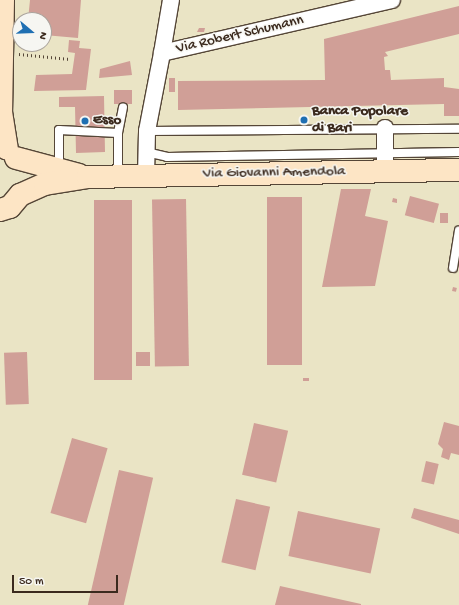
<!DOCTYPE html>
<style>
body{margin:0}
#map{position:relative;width:459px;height:605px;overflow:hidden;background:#eae4c5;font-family:"Gochi Hand",sans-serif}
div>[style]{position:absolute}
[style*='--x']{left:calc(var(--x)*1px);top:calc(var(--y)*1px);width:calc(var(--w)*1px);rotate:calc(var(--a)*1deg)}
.building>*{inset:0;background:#d09f97;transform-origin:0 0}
.path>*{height:2.5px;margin-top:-1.25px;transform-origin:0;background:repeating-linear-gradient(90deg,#554637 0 1px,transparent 0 4px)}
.roads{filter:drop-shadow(1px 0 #554637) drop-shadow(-1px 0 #554637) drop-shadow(0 1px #554637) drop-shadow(0 -1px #554637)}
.lane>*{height:8px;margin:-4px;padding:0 4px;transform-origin:4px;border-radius:4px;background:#fff}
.street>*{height:16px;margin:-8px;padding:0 8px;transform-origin:8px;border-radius:8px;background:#fff}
.secondary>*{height:22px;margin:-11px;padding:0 11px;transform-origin:11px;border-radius:11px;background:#fde5c5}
.dots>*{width:11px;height:11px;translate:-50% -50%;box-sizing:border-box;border:2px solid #f6f6f2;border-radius:50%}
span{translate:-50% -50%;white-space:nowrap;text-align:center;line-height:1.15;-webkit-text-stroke:3px #f6f6f2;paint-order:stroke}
.street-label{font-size:15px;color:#3b2a1e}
.poi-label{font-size:15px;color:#3b2a1e;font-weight:700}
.left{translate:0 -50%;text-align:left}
.north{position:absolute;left:12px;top:12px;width:40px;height:40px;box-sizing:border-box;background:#f6f6f2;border:1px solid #aba49d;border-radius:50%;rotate:109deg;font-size:11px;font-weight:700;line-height:16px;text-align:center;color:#3b2a1e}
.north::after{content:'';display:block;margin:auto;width:14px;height:18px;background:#1f6fb2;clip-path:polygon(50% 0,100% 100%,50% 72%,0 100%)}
.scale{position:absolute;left:12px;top:575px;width:106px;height:18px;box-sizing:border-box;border:2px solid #3b2a1e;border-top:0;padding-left:5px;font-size:12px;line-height:14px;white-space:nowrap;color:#3b2a1e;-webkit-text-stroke:3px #f6f6f2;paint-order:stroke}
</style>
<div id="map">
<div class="building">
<i style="clip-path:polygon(30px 0,81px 0,78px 38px,44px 35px,44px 20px,28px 20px)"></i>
<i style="clip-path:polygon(459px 6px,459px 34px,385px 52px,388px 56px,384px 57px,385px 70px,390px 70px,391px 80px,444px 78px,444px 87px,459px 89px,459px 116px,444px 116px,444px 104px,178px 110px,178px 81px,325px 80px,324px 39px)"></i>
<i style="clip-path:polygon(199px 28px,205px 28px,204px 32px,197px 32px)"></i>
<i style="clip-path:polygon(69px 40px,80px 41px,79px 48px,91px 49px,86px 90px,34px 91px,36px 75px,72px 74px,75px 53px,68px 52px)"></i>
<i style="clip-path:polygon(130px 61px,132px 75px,99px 78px,100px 69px)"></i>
<i style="left:175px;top:78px;width:14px;height:6px;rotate:90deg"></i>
<i style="left:114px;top:90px;width:18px;height:14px"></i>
<i style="clip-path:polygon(104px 96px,105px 152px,76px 153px,75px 107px,59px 107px,59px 97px)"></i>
<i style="clip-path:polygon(341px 189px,371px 189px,365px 216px,388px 221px,375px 286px,322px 287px)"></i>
<i style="left:410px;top:196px;width:30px;height:20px;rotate:15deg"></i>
<i style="left:267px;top:197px;width:35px;height:168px"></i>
<i style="clip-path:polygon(393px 198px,397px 199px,397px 203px,392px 202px)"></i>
<i style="left:186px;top:199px;width:167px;height:34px;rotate:89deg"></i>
<i style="left:94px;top:200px;width:38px;height:180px"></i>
<i style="left:440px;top:213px;width:8px;height:10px"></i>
<i style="left:453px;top:287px;width:4px;height:4px;rotate:14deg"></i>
<i style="left:27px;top:352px;width:52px;height:23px;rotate:88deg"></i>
<i style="left:136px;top:352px;width:14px;height:14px"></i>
<i style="left:303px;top:378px;width:6px;height:3px"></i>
<i style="clip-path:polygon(444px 422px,459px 426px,459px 455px,451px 453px,449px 460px,441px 457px,443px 449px,438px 444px)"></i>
<i style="left:254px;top:423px;width:35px;height:53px;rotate:13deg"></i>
<i style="left:72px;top:438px;width:37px;height:78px;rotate:16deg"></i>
<i style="left:426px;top:461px;width:13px;height:21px;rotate:13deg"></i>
<i style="left:119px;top:470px;width:35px;height:139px;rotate:13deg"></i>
<i style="left:236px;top:499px;width:35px;height:65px;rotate:13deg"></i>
<i style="clip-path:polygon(414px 508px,459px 520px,459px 534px,411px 518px)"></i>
<i style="left:298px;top:511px;width:84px;height:46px;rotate:12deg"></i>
<i style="clip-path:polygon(280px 586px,361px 604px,361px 605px,275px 605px)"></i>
</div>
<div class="path">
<i style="--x:19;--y:54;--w:51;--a:5.6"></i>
</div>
<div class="roads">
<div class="lane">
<i style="--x:147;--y:131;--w:312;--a:-0.4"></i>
<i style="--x:118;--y:133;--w:26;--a:-79"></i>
<i style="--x:146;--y:152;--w:22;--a:13"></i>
<i style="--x:167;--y:157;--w:292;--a:-1"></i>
<i style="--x:59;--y:169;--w:39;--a:-90"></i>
<i style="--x:59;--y:130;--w:59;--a:2.9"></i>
<i style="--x:118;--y:133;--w:42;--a:90"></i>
<i style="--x:453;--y:268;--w:38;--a:-81"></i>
</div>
<div class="street">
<i style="--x:162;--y:53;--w:54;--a:-80.4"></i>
<i style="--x:385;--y:128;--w:43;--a:90"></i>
<i style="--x:146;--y:176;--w:45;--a:-88.7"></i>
<i style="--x:147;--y:131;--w:79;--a:-79.1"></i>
<i style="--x:162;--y:53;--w:236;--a:-13"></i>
</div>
<div class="secondary">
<i style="--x:3;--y:0;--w:112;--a:91"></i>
<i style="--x:1;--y:112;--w:37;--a:81"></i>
<i style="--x:16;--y:158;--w:65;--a:15.1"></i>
<i style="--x:0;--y:210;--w:10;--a:-17"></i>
<i style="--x:10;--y:207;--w:16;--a:-50"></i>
<i style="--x:20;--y:195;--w:27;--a:-24"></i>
<i style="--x:45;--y:184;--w:44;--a:-9.2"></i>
<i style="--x:88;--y:177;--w:371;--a:-1.1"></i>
</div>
</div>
<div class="dots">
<i style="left:304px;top:120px;background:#1f6fb2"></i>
<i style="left:85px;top:121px;background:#1f6fb2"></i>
</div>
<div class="street-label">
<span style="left:240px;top:35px;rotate:-13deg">Via Robert Schumann</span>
<span style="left:274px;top:173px;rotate:-1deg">Via Giovanni Amendola</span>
</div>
<div class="poi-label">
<span class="left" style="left:312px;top:120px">Banca Popolare<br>di Bari</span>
<span class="left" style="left:93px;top:121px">Esso</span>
</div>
<div class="north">N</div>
<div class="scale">50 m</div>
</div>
